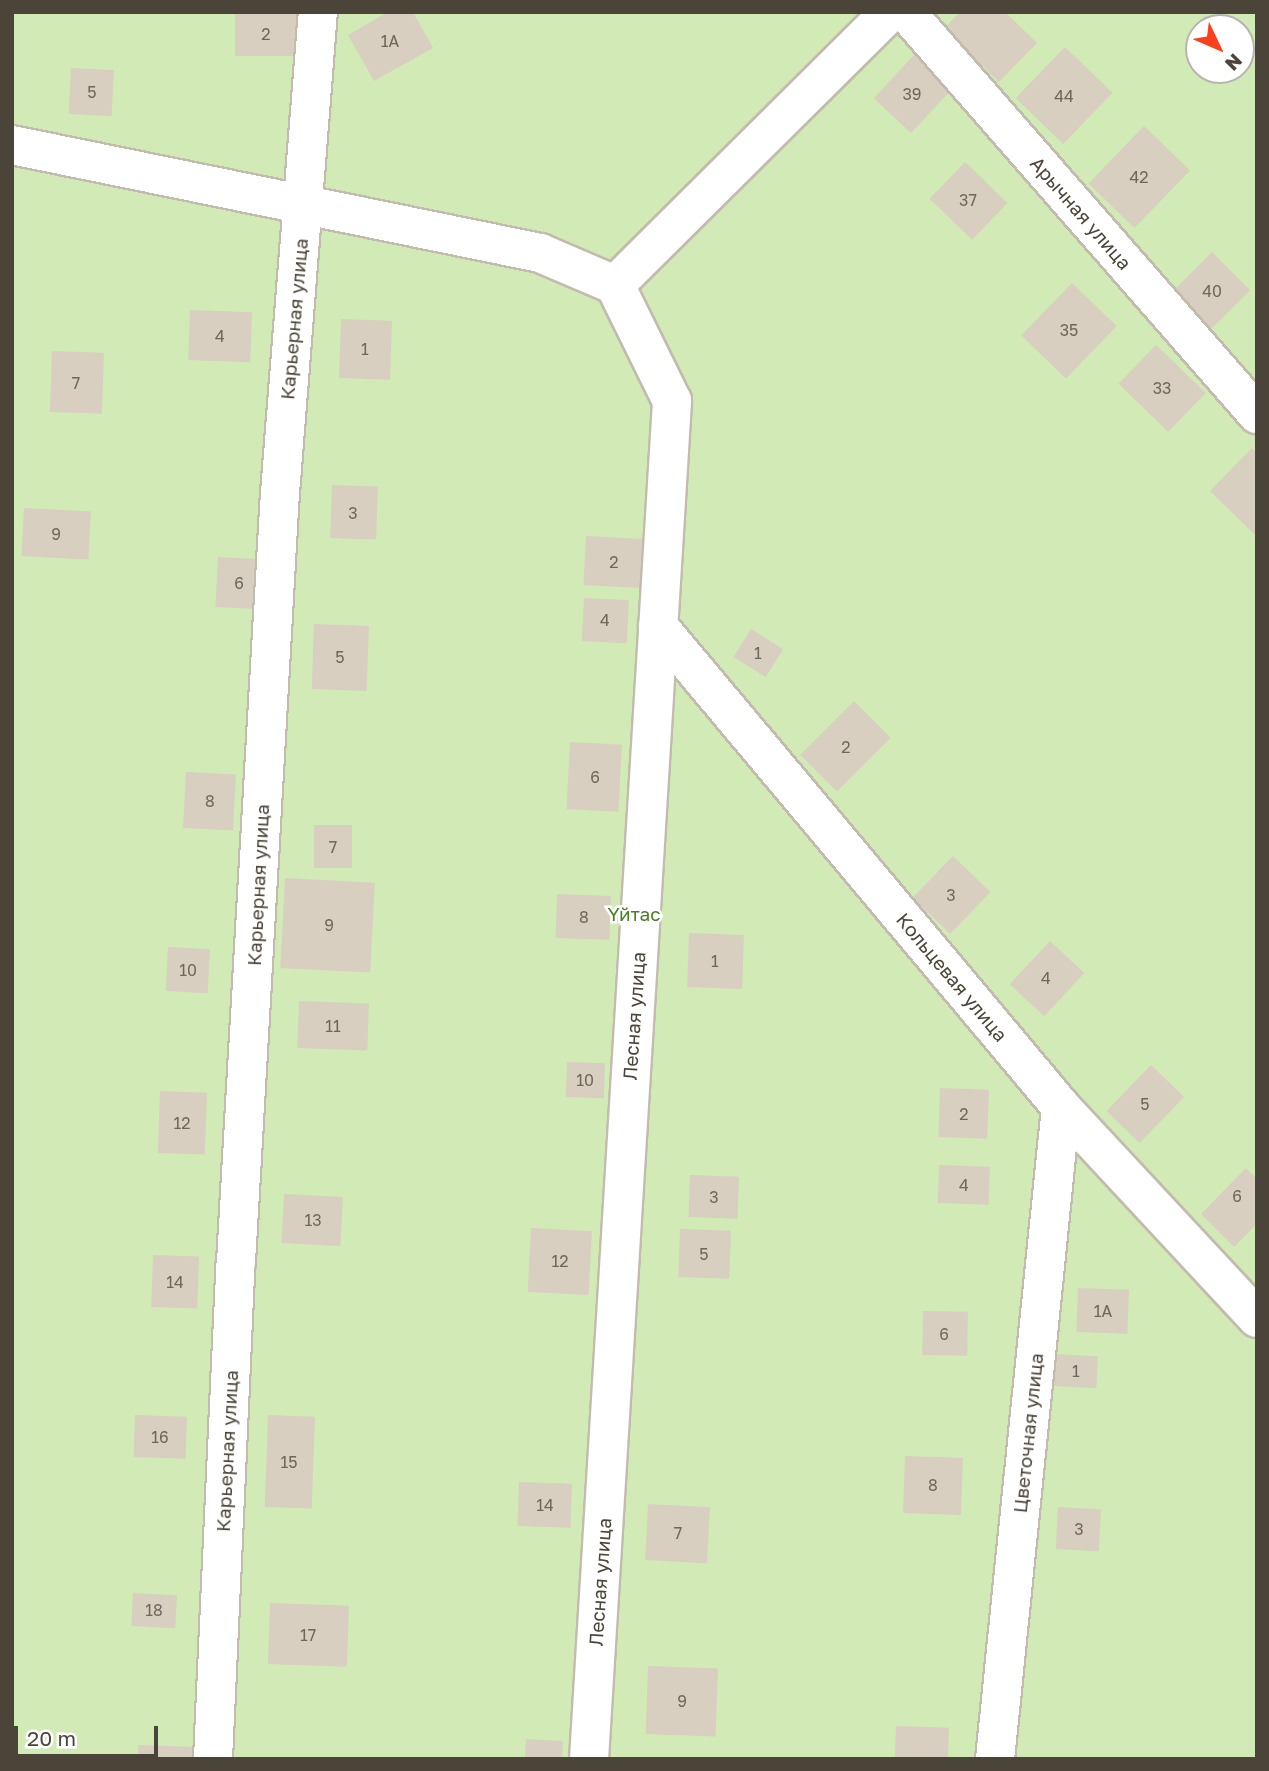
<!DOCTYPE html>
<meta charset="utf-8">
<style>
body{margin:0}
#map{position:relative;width:1269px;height:1771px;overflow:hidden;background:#f6f3ec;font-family:"Golos Text",sans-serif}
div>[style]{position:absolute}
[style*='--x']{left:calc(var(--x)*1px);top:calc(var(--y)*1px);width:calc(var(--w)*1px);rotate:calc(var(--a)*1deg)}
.green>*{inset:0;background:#d2eab5}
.building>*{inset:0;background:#d8cfc1;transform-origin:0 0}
.roads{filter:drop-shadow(2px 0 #c2bbae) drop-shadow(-2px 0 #c2bbae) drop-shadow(0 2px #c2bbae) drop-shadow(0 -2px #c2bbae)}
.minor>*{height:38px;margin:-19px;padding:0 19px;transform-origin:19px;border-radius:19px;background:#fff}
span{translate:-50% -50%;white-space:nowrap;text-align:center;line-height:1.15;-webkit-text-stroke:5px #fff;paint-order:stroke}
.number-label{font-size:16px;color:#6e675b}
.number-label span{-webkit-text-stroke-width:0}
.street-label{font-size:19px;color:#4b4439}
.park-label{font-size:19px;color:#4a7f2a}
.frame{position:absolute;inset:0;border:14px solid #4b4439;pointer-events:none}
.north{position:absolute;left:1185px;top:14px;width:70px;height:70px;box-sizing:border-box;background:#fff;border:2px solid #b7b4b0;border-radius:50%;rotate:134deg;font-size:19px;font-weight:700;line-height:28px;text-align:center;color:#4b4439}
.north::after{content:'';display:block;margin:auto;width:24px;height:32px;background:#fc3f1d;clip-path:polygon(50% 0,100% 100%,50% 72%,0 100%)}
.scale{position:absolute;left:14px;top:1726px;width:144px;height:32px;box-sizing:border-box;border:4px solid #4b4439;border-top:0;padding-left:9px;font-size:21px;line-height:24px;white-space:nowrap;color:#4b4439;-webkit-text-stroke:5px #fff;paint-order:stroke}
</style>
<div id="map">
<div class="green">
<i style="clip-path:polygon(evenodd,12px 12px,1257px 12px,1257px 1759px,12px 1759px,12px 12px,1199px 28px,1241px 28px,1241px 70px,1199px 70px,1199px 28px)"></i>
</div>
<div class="building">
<i style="left:235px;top:12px;width:63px;height:44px"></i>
<i style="clip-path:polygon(388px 12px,413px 12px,433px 48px,374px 81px,348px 35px)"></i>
<i style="clip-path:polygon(960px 12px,1005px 12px,1037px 43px,999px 82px,944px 29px)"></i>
<i style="left:1065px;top:47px;width:66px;height:71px;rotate:44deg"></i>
<i style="left:914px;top:55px;width:51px;height:59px;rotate:43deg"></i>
<i style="left:71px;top:68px;width:43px;height:46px;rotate:3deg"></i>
<i style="left:1144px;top:126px;width:64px;height:80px;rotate:44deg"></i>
<i style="left:965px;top:162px;width:59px;height:51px;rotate:44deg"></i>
<i style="left:1212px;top:252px;width:54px;height:56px;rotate:45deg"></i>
<i style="left:1072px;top:283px;width:62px;height:73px;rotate:44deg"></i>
<i style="left:190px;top:310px;width:62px;height:50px;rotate:2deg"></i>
<i style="left:341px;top:319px;width:51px;height:59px;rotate:2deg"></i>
<i style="left:1156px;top:345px;width:69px;height:54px;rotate:44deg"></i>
<i style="left:52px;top:351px;width:52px;height:61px;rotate:2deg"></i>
<i style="clip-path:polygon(1252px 448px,1257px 453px,1257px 531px,1254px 534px,1210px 491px)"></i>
<i style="left:332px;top:485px;width:46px;height:53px;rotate:2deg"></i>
<i style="left:24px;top:508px;width:67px;height:48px;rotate:3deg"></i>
<i style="left:586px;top:536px;width:58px;height:49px;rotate:3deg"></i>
<i style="left:218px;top:557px;width:45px;height:50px;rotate:3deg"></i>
<i style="left:584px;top:598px;width:45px;height:43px;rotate:3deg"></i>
<i style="left:314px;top:624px;width:55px;height:65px;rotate:2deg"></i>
<i style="left:751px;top:629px;width:38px;height:33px;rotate:32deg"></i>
<i style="left:854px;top:701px;width:52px;height:76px;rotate:45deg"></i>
<i style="left:570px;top:742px;width:52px;height:67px;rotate:3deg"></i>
<i style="left:186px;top:772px;width:50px;height:56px;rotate:3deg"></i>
<i style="left:314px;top:825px;width:38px;height:43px"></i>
<i style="left:953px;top:856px;width:52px;height:58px;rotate:44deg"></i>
<i style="left:285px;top:878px;width:90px;height:90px;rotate:3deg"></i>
<i style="left:557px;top:894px;width:54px;height:44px;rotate:2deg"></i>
<i style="left:689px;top:933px;width:55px;height:54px;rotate:2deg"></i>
<i style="left:1050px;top:941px;width:47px;height:59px;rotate:43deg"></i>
<i style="left:168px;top:947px;width:42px;height:44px;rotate:3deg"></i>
<i style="left:299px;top:1001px;width:70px;height:47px;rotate:2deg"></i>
<i style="left:567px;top:1062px;width:38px;height:35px;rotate:2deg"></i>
<i style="left:1151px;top:1065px;width:46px;height:64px;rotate:44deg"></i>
<i style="left:940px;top:1088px;width:49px;height:49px;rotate:2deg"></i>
<i style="left:160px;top:1091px;width:47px;height:62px;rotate:2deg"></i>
<i style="left:939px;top:1165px;width:51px;height:38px;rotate:2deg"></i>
<i style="clip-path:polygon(1246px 1168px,1257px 1179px,1257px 1224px,1234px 1247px,1201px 1214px)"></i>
<i style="left:690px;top:1175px;width:49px;height:42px;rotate:2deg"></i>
<i style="left:284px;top:1194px;width:59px;height:49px;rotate:3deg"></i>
<i style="left:531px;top:1228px;width:61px;height:64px;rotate:3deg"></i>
<i style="left:680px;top:1229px;width:51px;height:48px;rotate:2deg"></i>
<i style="left:153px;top:1255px;width:46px;height:52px;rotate:2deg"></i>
<i style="left:1078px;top:1288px;width:51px;height:44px;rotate:2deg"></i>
<i style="left:923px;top:1311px;width:45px;height:44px;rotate:1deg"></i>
<i style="left:1055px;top:1354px;width:43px;height:32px;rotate:3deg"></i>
<i style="left:135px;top:1415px;width:52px;height:42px;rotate:2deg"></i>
<i style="left:268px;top:1415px;width:47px;height:92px;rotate:2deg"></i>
<i style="left:905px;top:1456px;width:58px;height:57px;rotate:2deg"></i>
<i style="left:519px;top:1482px;width:53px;height:44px;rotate:2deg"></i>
<i style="left:648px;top:1504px;width:62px;height:56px;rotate:3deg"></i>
<i style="left:1058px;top:1507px;width:43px;height:42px;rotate:3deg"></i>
<i style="left:133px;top:1593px;width:44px;height:33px;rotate:3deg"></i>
<i style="left:270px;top:1603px;width:79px;height:61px;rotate:2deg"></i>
<i style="left:648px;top:1666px;width:70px;height:68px;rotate:2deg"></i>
<i style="left:896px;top:1726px;width:53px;height:33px;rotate:2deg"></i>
<i style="left:526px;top:1739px;width:37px;height:20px;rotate:3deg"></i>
<i style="clip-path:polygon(138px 1745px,195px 1747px,194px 1759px,138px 1759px)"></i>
</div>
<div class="roads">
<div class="minor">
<i style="--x:906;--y:12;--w:534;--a:48.87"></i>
<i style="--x:12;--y:145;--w:539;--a:11.56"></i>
<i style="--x:540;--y:253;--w:82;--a:23.1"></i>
<i style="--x:615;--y:285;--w:387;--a:-44.8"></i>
<i style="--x:658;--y:626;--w:628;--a:50.04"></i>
<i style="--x:1061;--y:1107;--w:288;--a:47.1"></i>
<i style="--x:213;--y:1759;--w:498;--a:-87.4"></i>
<i style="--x:236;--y:1262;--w:770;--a:-86.73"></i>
<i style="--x:280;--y:493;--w:482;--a:-85.5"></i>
<i style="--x:589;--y:1759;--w:1361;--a:-86.5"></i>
<i style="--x:672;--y:401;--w:129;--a:-116.2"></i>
<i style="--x:995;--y:1759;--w:655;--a:-84.22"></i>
</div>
</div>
<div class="number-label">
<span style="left:266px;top:34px">2</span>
<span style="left:390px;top:41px">1А</span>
<span style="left:92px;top:92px">5</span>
<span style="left:912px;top:94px">39</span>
<span style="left:1064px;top:96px">44</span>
<span style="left:1139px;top:177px">42</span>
<span style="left:968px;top:200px">37</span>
<span style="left:1212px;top:291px">40</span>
<span style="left:1069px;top:330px">35</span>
<span style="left:220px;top:336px">4</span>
<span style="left:365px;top:349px">1</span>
<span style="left:76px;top:383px">7</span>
<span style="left:1162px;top:388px">33</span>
<span style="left:353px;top:513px">3</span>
<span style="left:56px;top:534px">9</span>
<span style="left:614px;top:562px">2</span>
<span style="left:239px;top:583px">6</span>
<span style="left:605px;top:620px">4</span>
<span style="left:758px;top:653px">1</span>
<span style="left:340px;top:657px">5</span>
<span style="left:846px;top:747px">2</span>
<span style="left:595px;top:777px">6</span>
<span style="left:210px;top:801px">8</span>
<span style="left:333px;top:847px">7</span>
<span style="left:951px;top:895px">3</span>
<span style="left:584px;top:917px">8</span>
<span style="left:329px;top:925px">9</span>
<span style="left:715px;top:961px">1</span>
<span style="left:188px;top:970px">10</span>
<span style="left:1046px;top:978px">4</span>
<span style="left:333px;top:1026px">11</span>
<span style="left:585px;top:1080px">10</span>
<span style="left:1145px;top:1104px">5</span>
<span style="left:964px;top:1114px">2</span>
<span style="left:182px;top:1123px">12</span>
<span style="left:964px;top:1185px">4</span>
<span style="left:1237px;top:1196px">6</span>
<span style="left:714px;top:1197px">3</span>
<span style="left:313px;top:1220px">13</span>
<span style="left:704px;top:1254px">5</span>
<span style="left:560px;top:1261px">12</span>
<span style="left:175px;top:1282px">14</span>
<span style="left:1103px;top:1311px">1А</span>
<span style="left:944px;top:1334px">6</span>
<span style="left:1076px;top:1371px">1</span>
<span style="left:160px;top:1437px">16</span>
<span style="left:289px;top:1462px">15</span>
<span style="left:933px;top:1485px">8</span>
<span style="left:545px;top:1505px">14</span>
<span style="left:1079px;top:1529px">3</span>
<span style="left:678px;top:1533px">7</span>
<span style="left:154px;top:1610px">18</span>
<span style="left:308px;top:1635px">17</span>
<span style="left:682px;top:1701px">9</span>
</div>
<div class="street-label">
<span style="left:1081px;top:213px;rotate:49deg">Арычная улица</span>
<span style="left:294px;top:319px;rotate:-85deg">Карьерная улица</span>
<span style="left:258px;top:885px;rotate:-87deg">Карьерная улица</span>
<span style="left:952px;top:977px;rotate:50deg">Кольцевая улица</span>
<span style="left:634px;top:1016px;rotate:-86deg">Лесная улица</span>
<span style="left:1028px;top:1433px;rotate:-84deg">Цветочная улица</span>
<span style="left:227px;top:1451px;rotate:-87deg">Карьерная улица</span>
<span style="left:600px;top:1582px;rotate:-86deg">Лесная улица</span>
</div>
<div class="park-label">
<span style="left:634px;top:914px">Үйтас</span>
</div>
<div class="frame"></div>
<div class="north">N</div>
<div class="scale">20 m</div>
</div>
